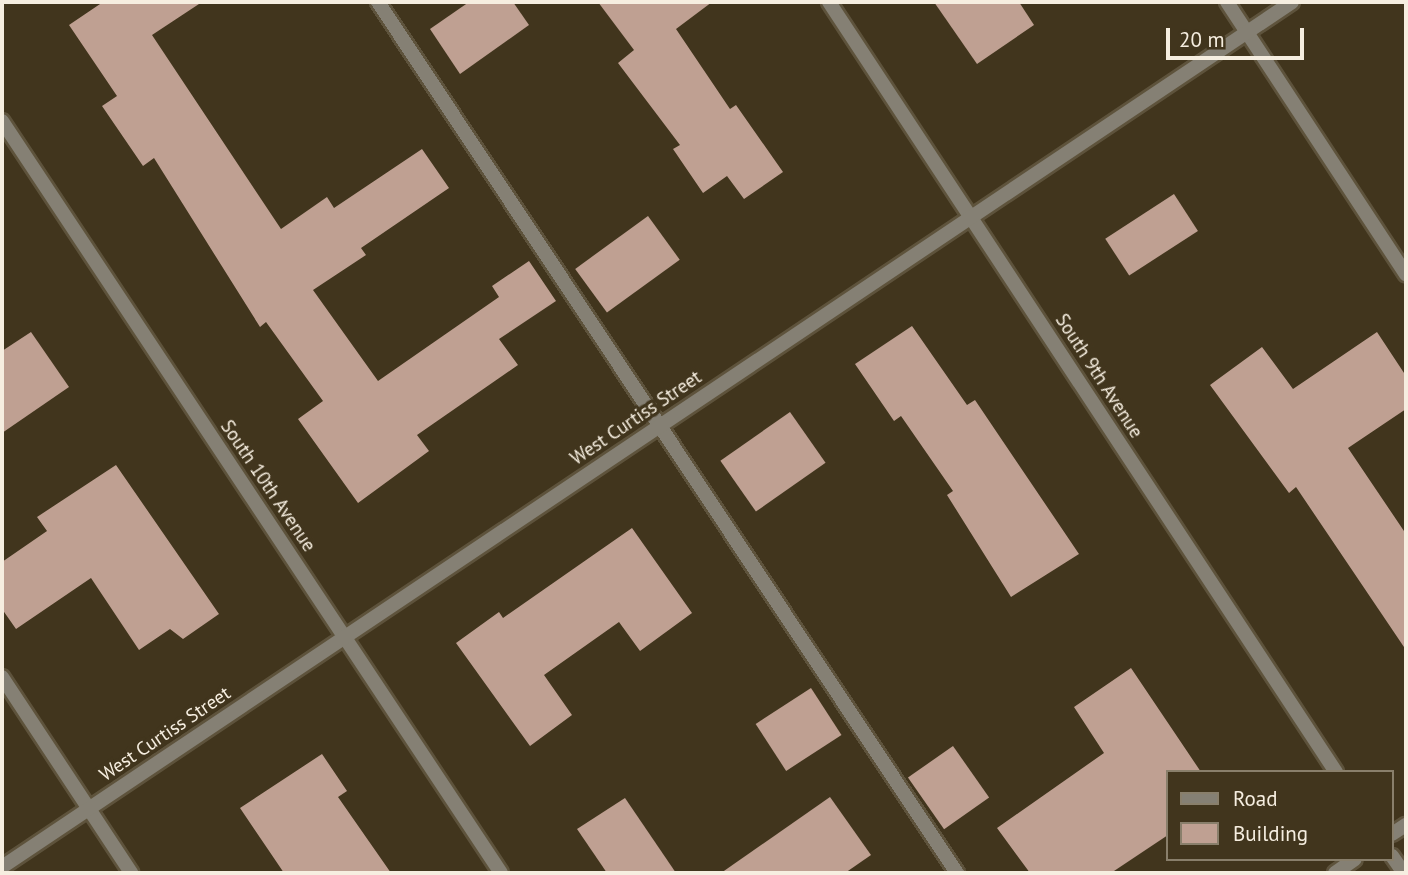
<!DOCTYPE html>
<style>
body{margin:0}
#map{position:relative;width:1408px;height:875px;overflow:hidden;background:#41351d;font-family:"PT Sans",sans-serif}
div>[style]{position:absolute}
[style*='--x']{left:calc(var(--x)*1px);top:calc(var(--y)*1px);width:calc(var(--w)*1px);rotate:calc(var(--a)*1deg)}
.building>*{inset:0;background:#bfa092;transform-origin:0 0}
.roads{filter:drop-shadow(2px 0 #5e533c) drop-shadow(-2px 0 #5e533c) drop-shadow(0 2px #5e533c) drop-shadow(0 -2px #5e533c)}
.service>*{height:14px;margin:-7px;padding:0 7px;transform-origin:7px;border-radius:7px;background:#858074}
.minor>*{height:14px;margin:-7px;padding:0 7px;transform-origin:7px;border-radius:7px;background:#858074}
span{translate:-50% -50%;white-space:nowrap;text-align:center;line-height:1.15;-webkit-text-stroke:7px #41351d;paint-order:stroke}
.street-label{font-size:19px;color:#f6eee0}
.frame{position:absolute;inset:0;border:4px solid #f6eee0;pointer-events:none}
.legend{position:absolute;left:1166px;top:770px;width:228px;height:91px;box-sizing:border-box;background:#41351d;border:2px solid #897f6b;margin:0;padding:9px 12px;list-style:none;font-size:21px;color:#f6eee0}
.legend li{display:flex;align-items:center;gap:14px;height:35px}
.legend b{width:35px;border:2px solid #897f6b}
.scale{position:absolute;left:1166px;top:28px;width:138px;height:32px;box-sizing:border-box;border:4px solid #f6eee0;border-top:0;padding-left:9px;font-size:21px;line-height:24px;white-space:nowrap;color:#f6eee0;-webkit-text-stroke:5px #41351d;paint-order:stroke}
</style>
<div id="map">
<div class="building">
<i style="clip-path:polygon(103px 2px,202px 2px,152px 35px,281px 229px,327px 197px,334px 208px,422px 149px,449px 188px,361px 248px,366px 255px,313px 290px,378px 381px,499px 297px,492px 286px,529px 261px,556px 301px,499px 339px,518px 365px,417px 435px,429px 451px,358px 503px,298px 419px,323px 401px,266px 322px,260px 327px,154px 158px,143px 166px,102px 106px,117px 96px,69px 25px)"></i>
<i style="clip-path:polygon(469px 2px,513px 2px,529px 25px,460px 74px,430px 29px)"></i>
<i style="clip-path:polygon(598px 2px,712px 2px,676px 29px,730px 109px,736px 105px,783px 172px,744px 199px,727px 176px,703px 193px,673px 149px,680px 145px,618px 63px,634px 50px)"></i>
<i style="clip-path:polygon(934px 2px,1019px 2px,1034px 25px,977px 64px)"></i>
<i style="left:1174px;top:194px;width:44px;height:82px;rotate:57deg"></i>
<i style="left:648px;top:216px;width:54px;height:90px;rotate:54deg"></i>
<i style="clip-path:polygon(912px 326px,967px 405px,975px 400px,1079px 554px,1011px 597px,947px 495px,953px 491px,901px 416px,894px 421px,855px 364px)"></i>
<i style="clip-path:polygon(31px 332px,69px 387px,2px 433px,2px 351px)"></i>
<i style="clip-path:polygon(1377px 332px,1406px 376px,1406px 409px,1348px 448px,1406px 534px,1406px 650px,1296px 487px,1289px 493px,1210px 385px,1262px 347px,1293px 389px)"></i>
<i style="left:790px;top:412px;width:62px;height:85px;rotate:55deg"></i>
<i style="clip-path:polygon(116px 465px,219px 614px,183px 639px,170px 629px,139px 650px,91px 578px,16px 629px,2px 609px,2px 562px,47px 531px,37px 517px)"></i>
<i style="clip-path:polygon(632px 528px,692px 613px,640px 651px,619px 622px,544px 675px,572px 715px,530px 746px,456px 643px,499px 612px,503px 618px)"></i>
<i style="clip-path:polygon(1131px 668px,1201px 772px,1168px 772px,1168px 835px,1111px 873px,1030px 873px,997px 828px,1104px 753px,1074px 707px)"></i>
<i style="left:811px;top:688px;width:56px;height:66px;rotate:57deg"></i>
<i style="left:953px;top:746px;width:63px;height:55px;rotate:55deg"></i>
<i style="clip-path:polygon(322px 754px,347px 791px,338px 797px,391px 873px,284px 873px,240px 808px)"></i>
<i style="clip-path:polygon(830px 797px,871px 855px,845px 873px,721px 873px)"></i>
<i style="clip-path:polygon(625px 798px,676px 873px,607px 873px,577px 829px)"></i>
</div>
<div class="roads">
<div class="service">
<i style="--x:378;--y:2;--w:1046;--a:56.39"></i>
<i style="--x:1227;--y:2;--w:326;--a:56.7"></i>
<i style="--x:2;--y:677;--w:235;--a:56.6"></i>
</div>
<div class="minor">
<i style="--x:829;--y:2;--w:922;--a:56.64"></i>
<i style="--x:2;--y:121;--w:902;--a:56.43"></i>
<i style="--x:1392;--y:834;--w:17;--a:-33"></i>
<i style="--x:1392;--y:856;--w:21;--a:55"></i>
<i style="--x:2;--y:867;--w:1553;--a:-33.84"></i>
<i style="--x:1335;--y:873;--w:24;--a:-35"></i>
</div>
</div>
<div class="street-label">
<span style="left:1099px;top:376px;rotate:57deg">South 9th Avenue</span>
<span style="left:636px;top:418px;rotate:-34deg">West Curtiss Street</span>
<span style="left:268px;top:486px;rotate:56deg">South 10th Avenue</span>
<span style="left:165px;top:734px;rotate:-34deg">West Curtiss Street</span>
</div>
<div class="frame"></div>
<ul class="legend">
<li><b style="height:9px;background:#858074"></b>Road</li>
<li><b style="height:19px;background:#bfa092"></b>Building</li>
</ul>
<div class="scale">20 m</div>
</div>
